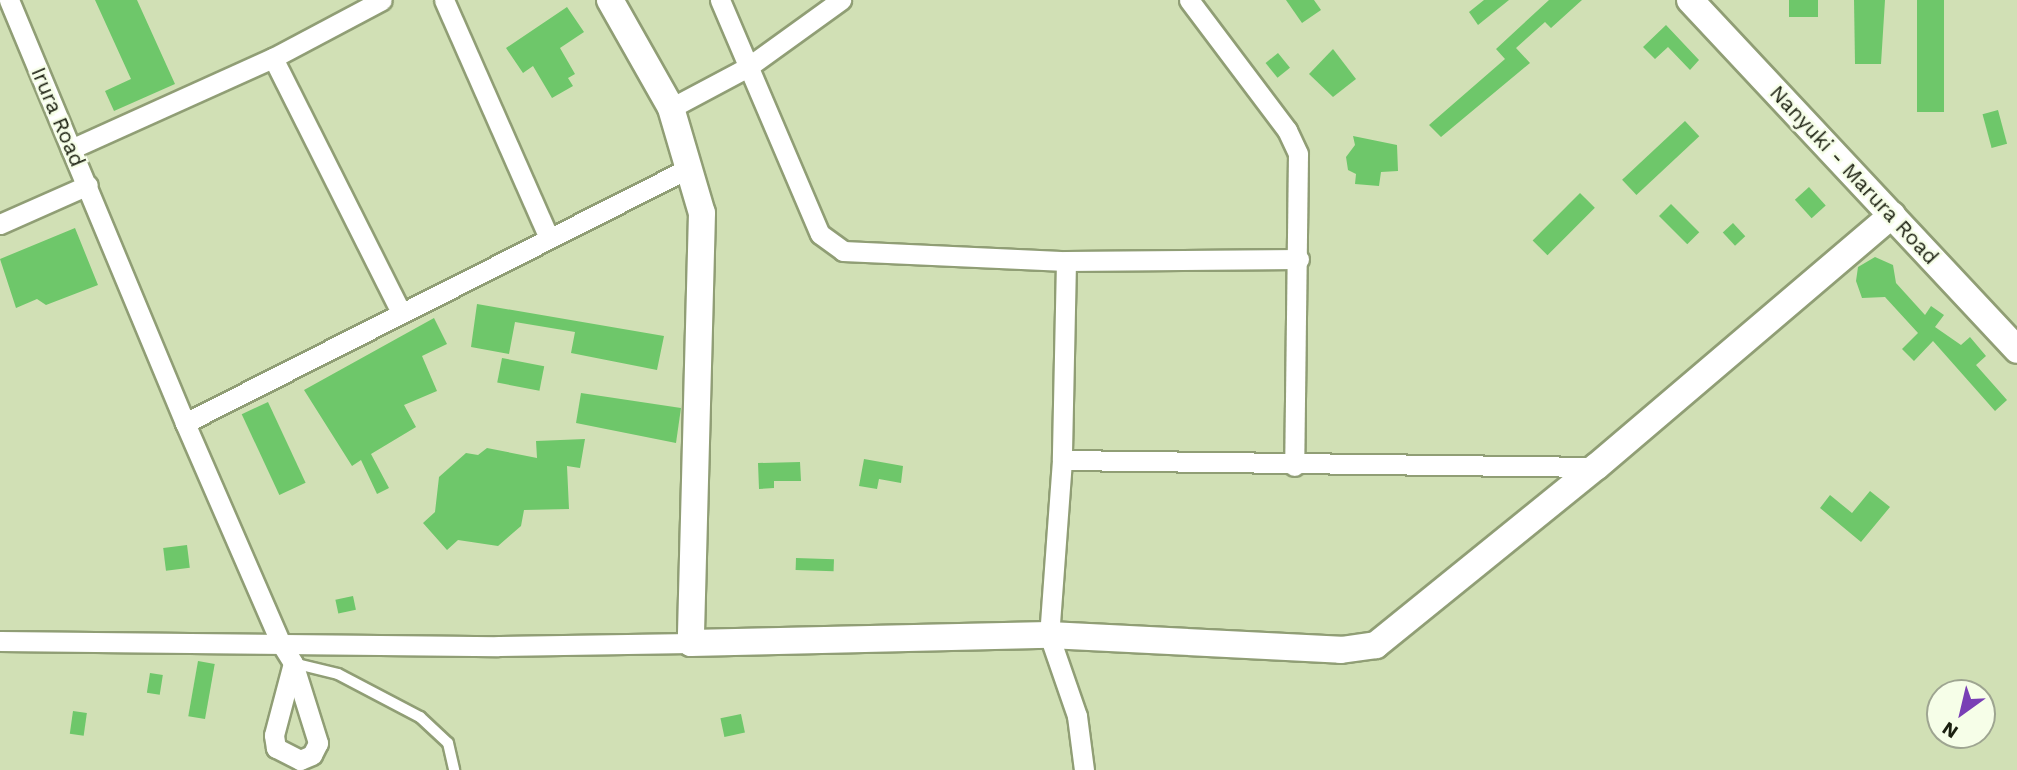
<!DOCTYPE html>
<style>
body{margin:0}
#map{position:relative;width:2017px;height:770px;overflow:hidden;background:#d1e0b5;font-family:"Work Sans",sans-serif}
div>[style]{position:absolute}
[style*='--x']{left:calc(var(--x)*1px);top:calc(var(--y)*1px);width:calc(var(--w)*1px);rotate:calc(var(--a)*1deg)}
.building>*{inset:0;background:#6ec76a;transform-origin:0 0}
.roads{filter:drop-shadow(2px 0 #909e75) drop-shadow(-2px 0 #909e75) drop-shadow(0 2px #909e75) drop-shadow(0 -2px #909e75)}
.lane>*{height:10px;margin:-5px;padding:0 5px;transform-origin:5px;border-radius:5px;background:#fff}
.street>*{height:19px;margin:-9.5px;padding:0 9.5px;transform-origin:9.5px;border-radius:9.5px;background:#fff}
.secondary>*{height:26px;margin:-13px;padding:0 13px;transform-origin:13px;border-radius:13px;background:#fff}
span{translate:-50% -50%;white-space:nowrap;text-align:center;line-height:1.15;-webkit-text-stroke:5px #f6fee8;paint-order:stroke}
.street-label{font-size:21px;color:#1a1f0f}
.north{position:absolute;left:1926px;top:679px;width:70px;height:70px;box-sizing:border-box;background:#f6fee8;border:2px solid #9ea591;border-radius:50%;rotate:214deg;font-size:19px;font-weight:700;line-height:28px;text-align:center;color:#1a1f0f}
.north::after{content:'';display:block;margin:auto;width:24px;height:32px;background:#793fb5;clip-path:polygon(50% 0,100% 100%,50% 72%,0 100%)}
</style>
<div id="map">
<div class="building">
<i style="clip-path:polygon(95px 0,137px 0,175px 84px,114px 111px,105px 91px,131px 79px)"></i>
<i style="clip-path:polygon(1286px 0,1314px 0,1321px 10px,1302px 23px)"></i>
<i style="clip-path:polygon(1484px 0,1509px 0,1478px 25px,1469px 12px)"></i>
<i style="clip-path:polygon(1549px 0,1582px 0,1551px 28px,1545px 22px,1516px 48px,1530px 63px,1441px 137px,1429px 125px,1505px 59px,1496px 49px)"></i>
<i style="left:1789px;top:0;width:29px;height:17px"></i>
<i style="clip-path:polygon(1854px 0,1885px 0,1881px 64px,1855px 64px)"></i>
<i style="left:1917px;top:0;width:27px;height:112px"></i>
<i style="clip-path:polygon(567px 7px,584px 32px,560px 48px,575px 74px,568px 78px,573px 86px,552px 98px,533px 66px,523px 73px,506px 48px)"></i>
<i style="clip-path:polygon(1666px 25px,1699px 60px,1690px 70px,1668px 47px,1655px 59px,1643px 47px)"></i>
<i style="clip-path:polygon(1333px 49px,1356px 79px,1333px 97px,1309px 74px)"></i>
<i style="left:1278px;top:53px;width:19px;height:16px;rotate:51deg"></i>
<i style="left:1998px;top:110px;width:35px;height:16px;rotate:75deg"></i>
<i style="left:1685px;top:121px;width:21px;height:86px;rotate:47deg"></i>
<i style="clip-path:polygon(1353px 136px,1397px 145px,1398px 171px,1381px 172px,1379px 186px,1355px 184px,1356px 174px,1348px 170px,1346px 157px,1355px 145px)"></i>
<i style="left:1809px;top:187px;width:25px;height:19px;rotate:48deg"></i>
<i style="left:1580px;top:193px;width:21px;height:67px;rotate:45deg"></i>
<i style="left:1671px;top:204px;width:40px;height:17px;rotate:45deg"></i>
<i style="left:1733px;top:223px;width:18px;height:14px;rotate:47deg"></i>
<i style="clip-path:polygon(75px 228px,98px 285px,46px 305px,37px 299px,16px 308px,0 259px)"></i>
<i style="clip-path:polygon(1875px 257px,1893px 265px,1896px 283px,1925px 315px,1931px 306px,1944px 315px,1935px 327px,1961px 345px,1970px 337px,1986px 356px,1976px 365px,2007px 400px,1995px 411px,1933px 341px,1914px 361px,1902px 349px,1918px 333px,1885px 297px,1862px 298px,1856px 281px,1858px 267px)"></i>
<i style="clip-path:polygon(477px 304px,664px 336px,657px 370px,571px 353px,575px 332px,515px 322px,509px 354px,471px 347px)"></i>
<i style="clip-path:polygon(434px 318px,447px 344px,422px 356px,437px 391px,404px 405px,416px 427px,371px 454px,389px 488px,377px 494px,361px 460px,352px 466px,304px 390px)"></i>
<i style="left:502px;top:358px;width:43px;height:25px;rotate:11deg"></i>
<i style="clip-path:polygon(581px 393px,681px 408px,676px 443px,576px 423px)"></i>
<i style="left:268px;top:402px;width:89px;height:29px;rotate:65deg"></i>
<i style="clip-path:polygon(585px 439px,580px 468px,567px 466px,569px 509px,524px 510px,521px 526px,498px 546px,458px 540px,447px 550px,423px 523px,435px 512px,439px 477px,466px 453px,478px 455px,487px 448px,537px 458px,536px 441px)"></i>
<i style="clip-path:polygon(864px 459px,903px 466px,901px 483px,879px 479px,877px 489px,859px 486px)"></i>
<i style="clip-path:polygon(800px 462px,801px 481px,774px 481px,774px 488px,759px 489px,758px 463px)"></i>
<i style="clip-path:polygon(1870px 491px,1890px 507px,1861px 542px,1820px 508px,1830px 495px,1852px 513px)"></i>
<i style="left:187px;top:545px;width:23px;height:24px;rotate:83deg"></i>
<i style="left:796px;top:558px;width:38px;height:12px;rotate:2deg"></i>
<i style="left:353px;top:596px;width:14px;height:18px;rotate:78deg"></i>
<i style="left:198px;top:661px;width:17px;height:56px;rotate:10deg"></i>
<i style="left:150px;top:673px;width:13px;height:20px;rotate:9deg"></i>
<i style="left:73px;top:711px;width:14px;height:23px;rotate:8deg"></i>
<i style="left:741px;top:714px;width:19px;height:21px;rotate:78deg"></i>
</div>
<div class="roads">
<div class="lane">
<i style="--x:293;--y:663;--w:46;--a:13.7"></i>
<i style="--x:338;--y:674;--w:93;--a:27.7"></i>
<i style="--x:420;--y:717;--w:38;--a:43"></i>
<i style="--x:448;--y:743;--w:28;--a:77"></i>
</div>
<div class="street">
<i style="--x:9;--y:0;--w:458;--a:67.4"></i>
<i style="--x:185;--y:423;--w:239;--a:66.5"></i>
<i style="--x:280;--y:642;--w:25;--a:58"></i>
<i style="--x:293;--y:663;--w:84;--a:72.6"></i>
<i style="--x:318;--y:743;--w:13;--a:117"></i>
<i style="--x:312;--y:755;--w:13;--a:157"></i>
<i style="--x:300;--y:760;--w:27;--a:-153"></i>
<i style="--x:276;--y:748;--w:13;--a:-99"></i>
<i style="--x:274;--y:735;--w:74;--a:-75.2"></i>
<i style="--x:444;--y:0;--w:260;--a:66.2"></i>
<i style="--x:720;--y:0;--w:254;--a:66.9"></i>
<i style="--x:820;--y:234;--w:29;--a:36"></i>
<i style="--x:843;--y:251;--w:223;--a:2.6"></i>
<i style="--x:1066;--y:261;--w:233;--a:-0.5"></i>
<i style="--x:1189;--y:0;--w:163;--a:53"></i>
<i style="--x:1287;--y:130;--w:26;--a:65"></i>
<i style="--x:1298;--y:154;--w:312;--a:90.7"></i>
<i style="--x:273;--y:58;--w:285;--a:63.3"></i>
<i style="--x:671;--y:108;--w:87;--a:-28"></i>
<i style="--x:748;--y:67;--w:115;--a:-35.8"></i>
<i style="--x:71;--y:149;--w:222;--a:-24.3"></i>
<i style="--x:273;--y:58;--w:123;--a:-28"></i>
<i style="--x:0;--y:224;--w:96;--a:-23.9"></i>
<i style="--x:1066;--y:261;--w:199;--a:91.2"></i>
<i style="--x:1062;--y:460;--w:175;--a:94.2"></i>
<i style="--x:1049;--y:635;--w:86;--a:70.9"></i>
<i style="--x:1077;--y:716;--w:54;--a:82.6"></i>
<i style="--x:185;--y:423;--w:565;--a:-26.84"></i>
<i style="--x:1062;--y:460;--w:534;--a:0.75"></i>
<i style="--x:0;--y:641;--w:498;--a:0.6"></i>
<i style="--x:498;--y:646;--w:193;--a:-0.9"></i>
</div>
<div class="secondary">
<i style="--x:610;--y:0;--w:124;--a:60.5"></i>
<i style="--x:671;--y:108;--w:109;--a:73.6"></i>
<i style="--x:702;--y:213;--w:430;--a:91.5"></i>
<i style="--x:691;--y:643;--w:358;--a:-1.3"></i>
<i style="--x:1049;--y:635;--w:292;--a:2.9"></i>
<i style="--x:1341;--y:650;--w:35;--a:-8"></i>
<i style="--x:1376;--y:645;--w:283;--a:-39"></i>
<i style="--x:1596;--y:467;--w:389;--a:-40.4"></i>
<i style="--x:1690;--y:0;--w:479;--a:46.9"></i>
</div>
</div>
<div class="street-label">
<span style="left:58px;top:117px;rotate:67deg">Irura Road</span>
<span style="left:1854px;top:175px;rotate:47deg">Nanyuki - Marura Road</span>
</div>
<div class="north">N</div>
</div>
